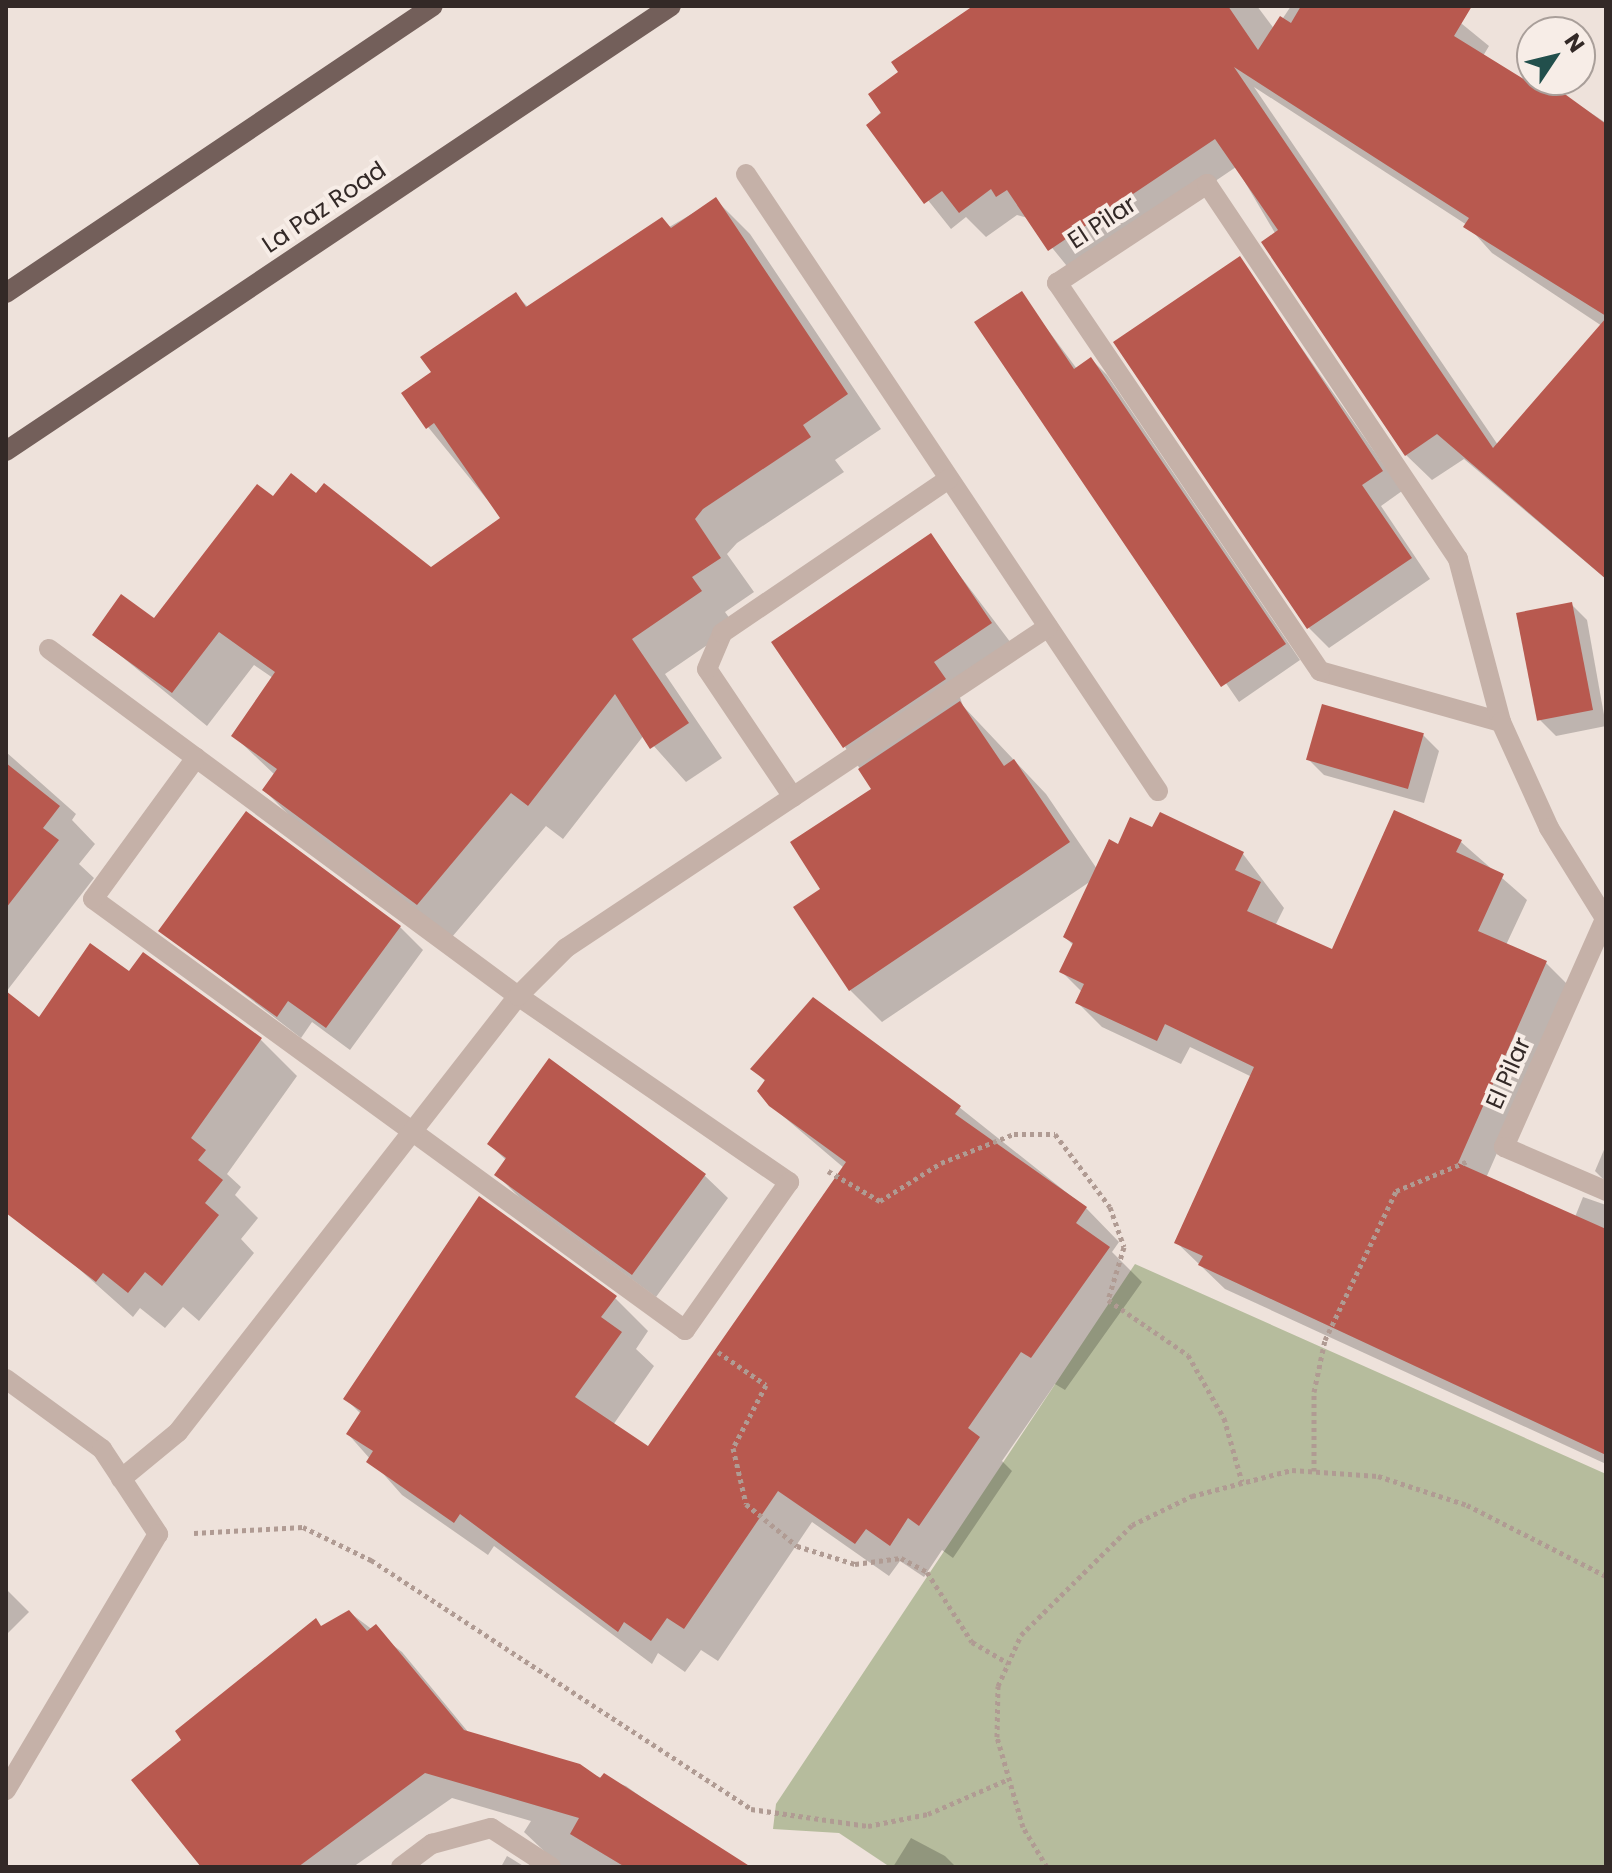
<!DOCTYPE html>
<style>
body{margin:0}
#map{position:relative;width:1612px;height:1873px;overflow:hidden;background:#eee2db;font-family:Poppins,sans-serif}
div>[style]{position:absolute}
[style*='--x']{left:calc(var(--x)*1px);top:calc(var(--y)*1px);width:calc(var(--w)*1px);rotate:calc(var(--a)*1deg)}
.green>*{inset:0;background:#b6bc9d}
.shadow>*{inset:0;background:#0003}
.building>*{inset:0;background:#b8594f;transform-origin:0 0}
.path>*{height:5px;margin-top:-2.5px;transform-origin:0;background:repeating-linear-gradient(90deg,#b09b93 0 4px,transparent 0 8px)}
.service>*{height:20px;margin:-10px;padding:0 10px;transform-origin:10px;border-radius:10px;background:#c5b1a8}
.minor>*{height:20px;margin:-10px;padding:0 10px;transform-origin:10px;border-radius:10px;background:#c5b1a8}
.primary>*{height:20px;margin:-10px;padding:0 10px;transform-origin:10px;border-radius:10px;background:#735f5a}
span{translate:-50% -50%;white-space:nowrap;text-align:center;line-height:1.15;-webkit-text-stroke:8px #f7ede7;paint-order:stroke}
.street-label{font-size:24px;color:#332927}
.frame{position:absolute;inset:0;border:8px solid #332927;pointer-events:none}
.north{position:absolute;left:1516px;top:16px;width:80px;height:80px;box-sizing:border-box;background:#f7ede7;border:2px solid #a99f9a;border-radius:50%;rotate:55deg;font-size:22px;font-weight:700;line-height:32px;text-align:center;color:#332927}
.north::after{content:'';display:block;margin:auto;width:28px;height:36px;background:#224f4c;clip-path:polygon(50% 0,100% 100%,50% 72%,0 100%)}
</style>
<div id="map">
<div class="green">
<i style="clip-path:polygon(1135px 1264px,1606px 1474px,1606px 1867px,890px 1867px,839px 1833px,773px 1829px,776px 1804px)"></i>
</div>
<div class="shadow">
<i style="clip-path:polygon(evenodd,986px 6px,1257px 6px,1275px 30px,1291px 6px,1440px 6px,1489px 46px,1483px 56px,1546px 96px,1552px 87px,1606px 123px,1606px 579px,1464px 459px,1432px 480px,1406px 455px,1236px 167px,1075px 276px,1028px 218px,1017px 215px,986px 237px,966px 217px,951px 229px,868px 125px,986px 6px,1254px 87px,1467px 225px,1492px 253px,1602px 326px,1498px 445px,1254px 87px)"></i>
<i style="clip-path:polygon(716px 200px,750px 234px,881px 429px,835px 460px,844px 472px,737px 543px,727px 554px,754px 592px,725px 612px,735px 626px,665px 674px,722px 758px,686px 782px,644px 735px,563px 839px,546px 826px,452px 937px,298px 824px,264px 790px,275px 775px,234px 736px,273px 678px,254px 665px,207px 726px,94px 634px,154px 620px,273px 498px,316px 496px,431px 569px,503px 519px,428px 427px,433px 373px,516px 295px,529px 308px)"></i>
<i style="clip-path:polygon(1239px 259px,1402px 491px,1381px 506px,1430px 579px,1329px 648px,1309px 628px)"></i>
<i style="clip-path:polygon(1021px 294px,1077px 369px,1091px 359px,1107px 375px,1300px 660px,1239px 702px,977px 323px)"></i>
<i style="clip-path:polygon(930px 536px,1014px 647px,956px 686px,963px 706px,1046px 794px,1097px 869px,1119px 846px,1153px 830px,1243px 854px,1284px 908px,1275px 926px,1333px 952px,1461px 842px,1527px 900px,1506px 945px,1546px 963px,1570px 987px,1486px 1178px,1575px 1217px,1583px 1197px,1606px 1205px,1606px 1464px,1225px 1289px,1176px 1242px,1252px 1077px,1190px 1047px,1181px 1064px,1102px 1027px,1078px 1003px,1082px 992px,1062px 972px,1074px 946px,1065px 937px,1091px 881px,882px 1022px,850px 990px,823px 889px,874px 789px,845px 747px)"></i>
<i style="clip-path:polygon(1571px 604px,1587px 620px,1606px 726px,1556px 736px,1540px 720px)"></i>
<i style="clip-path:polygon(1423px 735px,1439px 751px,1424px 803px,1324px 775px,1308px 759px)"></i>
<i style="clip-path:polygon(6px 752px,76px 814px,72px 820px,95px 844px,79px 864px,94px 878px,6px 992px)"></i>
<i style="clip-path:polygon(400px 927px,423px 950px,350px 1050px,312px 1022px,301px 1038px,161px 930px)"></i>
<i style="clip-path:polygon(130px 973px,261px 1040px,297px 1076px,227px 1174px,241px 1187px,235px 1195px,258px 1218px,241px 1239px,254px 1253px,199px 1321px,183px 1307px,165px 1328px,140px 1308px,133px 1317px,6px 1204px,6px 992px,40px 1019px)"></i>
<i style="clip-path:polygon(753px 1069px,959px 1107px,1086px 1208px,1119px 1242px,1112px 1252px,1142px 1282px,1065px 1390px,1055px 1384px,1002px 1461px,1012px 1471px,953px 1558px,942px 1550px,924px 1577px,900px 1561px,889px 1576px,812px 1522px,718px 1661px,701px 1650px,685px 1672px,658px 1653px,652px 1664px,494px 1546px,488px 1555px,402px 1495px,348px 1434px,361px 1414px,346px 1399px,479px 1199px,615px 1298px,648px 1331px,636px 1349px,654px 1366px,613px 1425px,649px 1449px,844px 1168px,770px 1105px,766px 1082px)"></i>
<i style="clip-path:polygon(489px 1144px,704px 1175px,728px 1198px,656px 1297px,520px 1198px,497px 1175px,507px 1161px)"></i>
<i style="clip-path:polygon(1606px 1145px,1606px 1182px,1595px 1171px)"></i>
<i style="clip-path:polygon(6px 1589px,29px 1612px,6px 1635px)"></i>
<i style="clip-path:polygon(349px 1612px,402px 1652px,469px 1733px,626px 1786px,738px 1867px,561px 1867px,524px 1832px,531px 1821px,452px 1798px,353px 1867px,204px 1867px,322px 1627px)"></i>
<i style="clip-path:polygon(911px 1838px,945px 1856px,956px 1867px,893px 1867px)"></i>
<i style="clip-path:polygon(507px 1856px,525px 1867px,501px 1867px)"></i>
</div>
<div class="building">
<i style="clip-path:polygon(973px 6px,1228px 6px,1258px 50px,1280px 16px,1291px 23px,1301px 6px,1472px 6px,1454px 36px,1546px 93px,1551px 84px,1606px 124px,1606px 316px,1463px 227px,1469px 218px,1234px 67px,1493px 448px,1606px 318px,1606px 579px,1437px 434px,1405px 456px,1261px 242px,1278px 230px,1215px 139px,1048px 251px,1007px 190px,996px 197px,991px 189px,959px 213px,942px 191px,924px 204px,866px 125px,881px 113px,868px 94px,898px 72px,891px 62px)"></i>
<i style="clip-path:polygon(716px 197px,848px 394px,803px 425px,811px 437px,703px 509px,695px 519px,721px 558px,692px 577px,702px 591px,632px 639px,689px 723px,650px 749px,615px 694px,528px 806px,511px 793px,417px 905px,262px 790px,277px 769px,231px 736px,275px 672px,219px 632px,172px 693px,92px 635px,121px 594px,154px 618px,257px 484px,273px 496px,291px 473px,316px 493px,324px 483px,431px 567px,500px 518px,434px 423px,426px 429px,401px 393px,431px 372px,420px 357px,516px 292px,526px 307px,662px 217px,671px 228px)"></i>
<i style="clip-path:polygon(1240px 256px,1383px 471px,1362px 485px,1412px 558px,1307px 629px,1113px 342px)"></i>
<i style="clip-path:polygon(1022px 291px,1074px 369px,1091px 357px,1286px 644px,1221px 687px,974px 322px)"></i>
<i style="clip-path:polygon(931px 533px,992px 623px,934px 662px,946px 679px,843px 748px,771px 642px)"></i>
<i style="left:1572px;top:602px;width:110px;height:57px;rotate:79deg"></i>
<i style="clip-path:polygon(960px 701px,1004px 766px,1014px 759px,1070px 842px,849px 991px,793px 907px,820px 889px,790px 842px,871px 789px,858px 769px)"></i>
<i style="left:1322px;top:704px;width:106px;height:58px;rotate:16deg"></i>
<i style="clip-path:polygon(6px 763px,60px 806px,43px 828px,59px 840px,6px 908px)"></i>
<i style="clip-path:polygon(1394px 810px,1462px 840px,1456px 852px,1504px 874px,1478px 931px,1547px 961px,1458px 1163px,1606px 1229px,1606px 1455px,1198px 1265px,1203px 1256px,1174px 1243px,1254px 1067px,1165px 1024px,1157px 1041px,1075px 1003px,1084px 984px,1059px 972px,1073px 943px,1063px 937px,1109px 839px,1118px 844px,1130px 817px,1152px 827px,1160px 812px,1244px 852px,1235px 870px,1261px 882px,1247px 911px,1332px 949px)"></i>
<i style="clip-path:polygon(246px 811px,401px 926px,326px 1028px,288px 1001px,277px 1017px,158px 931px)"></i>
<i style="clip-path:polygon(90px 943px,129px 971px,143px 952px,262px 1038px,191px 1138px,206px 1150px,198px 1160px,223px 1180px,205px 1203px,219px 1215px,162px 1286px,145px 1272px,128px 1293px,103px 1273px,96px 1282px,6px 1213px,6px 991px,39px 1017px)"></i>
<i style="clip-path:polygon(813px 997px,961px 1106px,955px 1114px,1087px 1207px,1076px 1223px,1110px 1247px,1031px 1358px,1021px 1352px,968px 1428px,980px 1437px,919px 1526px,908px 1518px,890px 1546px,866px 1529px,855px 1544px,778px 1491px,684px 1629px,667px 1618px,651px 1641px,624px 1622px,618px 1632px,460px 1514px,454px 1523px,366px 1462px,373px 1451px,346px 1434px,361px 1411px,343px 1399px,479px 1196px,617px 1296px,601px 1317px,622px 1332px,575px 1397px,648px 1446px,846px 1162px,769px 1106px,757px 1091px,765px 1080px,750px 1069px)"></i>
<i style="clip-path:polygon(549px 1058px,706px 1174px,632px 1275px,494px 1175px,506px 1158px,487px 1144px)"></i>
<i style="clip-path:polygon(349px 1610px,367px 1631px,376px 1624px,464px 1730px,580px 1764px,600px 1778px,604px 1773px,751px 1867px,625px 1867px,570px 1834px,579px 1818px,425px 1773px,298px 1867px,201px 1867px,131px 1780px,181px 1740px,175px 1731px,316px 1618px,321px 1626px)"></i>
</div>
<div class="path">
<i style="--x:828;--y:1171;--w:60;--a:30"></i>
<i style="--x:880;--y:1201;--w:72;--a:-31.9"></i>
<i style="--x:941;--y:1163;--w:79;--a:-21.7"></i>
<i style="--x:1014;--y:1134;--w:41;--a:0"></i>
<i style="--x:1055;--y:1134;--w:91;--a:53"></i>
<i style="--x:1110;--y:1207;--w:42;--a:70.7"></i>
<i style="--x:1124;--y:1247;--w:55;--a:106.8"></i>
<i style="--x:1108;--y:1300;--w:97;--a:34.5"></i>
<i style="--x:1188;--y:1355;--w:73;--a:60.3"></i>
<i style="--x:1224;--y:1418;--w:66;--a:74.3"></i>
<i style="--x:718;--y:1352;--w:58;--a:34.5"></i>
<i style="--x:766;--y:1385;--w:71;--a:117.6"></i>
<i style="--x:733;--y:1448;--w:57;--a:76.9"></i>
<i style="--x:746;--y:1504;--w:66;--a:39.5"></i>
<i style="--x:797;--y:1546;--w:61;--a:17.2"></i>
<i style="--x:855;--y:1564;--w:46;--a:-7.4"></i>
<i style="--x:901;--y:1558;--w:30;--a:28"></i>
<i style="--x:927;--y:1572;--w:83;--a:57.3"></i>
<i style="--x:972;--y:1642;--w:42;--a:30.3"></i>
<i style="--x:1314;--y:1471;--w:79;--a:-90"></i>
<i style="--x:1314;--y:1392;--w:53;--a:-78.1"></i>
<i style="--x:1325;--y:1340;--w:165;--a:-64.5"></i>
<i style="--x:1396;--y:1191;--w:78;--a:-22.6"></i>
<i style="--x:194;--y:1533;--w:109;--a:-3.2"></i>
<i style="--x:303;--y:1527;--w:76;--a:25.9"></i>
<i style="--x:371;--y:1560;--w:454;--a:33.2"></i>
<i style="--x:751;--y:1809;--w:118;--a:8.3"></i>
<i style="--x:868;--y:1826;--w:61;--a:-11.3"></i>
<i style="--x:928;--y:1814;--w:88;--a:-23.4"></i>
<i style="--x:1047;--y:1867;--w:47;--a:-121"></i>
<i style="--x:1023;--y:1827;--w:94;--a:-106.1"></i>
<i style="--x:997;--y:1737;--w:51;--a:-88.9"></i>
<i style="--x:998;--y:1686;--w:56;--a:-65.7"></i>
<i style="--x:1021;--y:1635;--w:156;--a:-44.7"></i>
<i style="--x:1132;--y:1525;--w:67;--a:-25.8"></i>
<i style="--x:1192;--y:1496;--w:103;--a:-14.6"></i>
<i style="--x:1292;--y:1470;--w:86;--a:4"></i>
<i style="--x:1378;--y:1476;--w:94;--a:18"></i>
<i style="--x:1467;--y:1505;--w:156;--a:27.1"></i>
</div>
<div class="service">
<i style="--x:746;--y:174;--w:742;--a:56.27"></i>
<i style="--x:49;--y:649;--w:583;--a:36.5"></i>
<i style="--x:518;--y:996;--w:329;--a:34.5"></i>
<i style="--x:789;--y:1182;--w:181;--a:125.1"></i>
<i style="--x:685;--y:1330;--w:732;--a:-143.94"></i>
<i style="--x:93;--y:899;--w:175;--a:-53.9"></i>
<i style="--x:793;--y:797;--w:154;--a:-123.9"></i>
<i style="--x:707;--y:669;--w:39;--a:-67"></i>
<i style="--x:722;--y:633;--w:274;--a:-34.2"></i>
<i style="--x:121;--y:1479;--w:74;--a:-39.5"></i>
<i style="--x:178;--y:1432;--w:553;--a:-52.05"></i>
<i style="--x:518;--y:996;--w:68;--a:-45"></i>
<i style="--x:566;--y:948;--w:579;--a:-33.66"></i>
</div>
<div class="minor">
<i style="--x:1501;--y:722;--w:188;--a:-164.3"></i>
<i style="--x:1320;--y:671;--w:469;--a:-124.1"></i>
<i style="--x:1057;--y:283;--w:180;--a:-33.4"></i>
<i style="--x:1207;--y:184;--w:451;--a:56.2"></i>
<i style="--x:1458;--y:559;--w:169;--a:75.2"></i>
<i style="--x:1501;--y:722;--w:116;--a:65.6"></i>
<i style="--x:1549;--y:828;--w:108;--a:58.2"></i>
<i style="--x:1605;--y:919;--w:249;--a:113.9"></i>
<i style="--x:1504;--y:1147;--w:111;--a:23.3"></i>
<i style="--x:6;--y:1379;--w:119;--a:36.1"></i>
<i style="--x:102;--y:1449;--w:102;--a:56.6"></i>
<i style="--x:158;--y:1534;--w:298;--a:120.7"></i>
<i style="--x:401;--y:1867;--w:39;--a:-37"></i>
<i style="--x:432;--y:1844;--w:61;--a:-15.2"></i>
<i style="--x:491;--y:1828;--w:72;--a:33"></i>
</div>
<div class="primary">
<i style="--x:6;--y:293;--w:514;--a:-33.91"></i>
<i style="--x:6;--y:451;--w:800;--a:-33.79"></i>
</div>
<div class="street-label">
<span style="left:324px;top:207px;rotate:-34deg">La Paz Road</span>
<span style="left:1102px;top:222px;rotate:-33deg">El Pilar</span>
<span style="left:1508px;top:1073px;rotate:-66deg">El Pilar</span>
</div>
<div class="frame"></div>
<div class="north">N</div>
</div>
